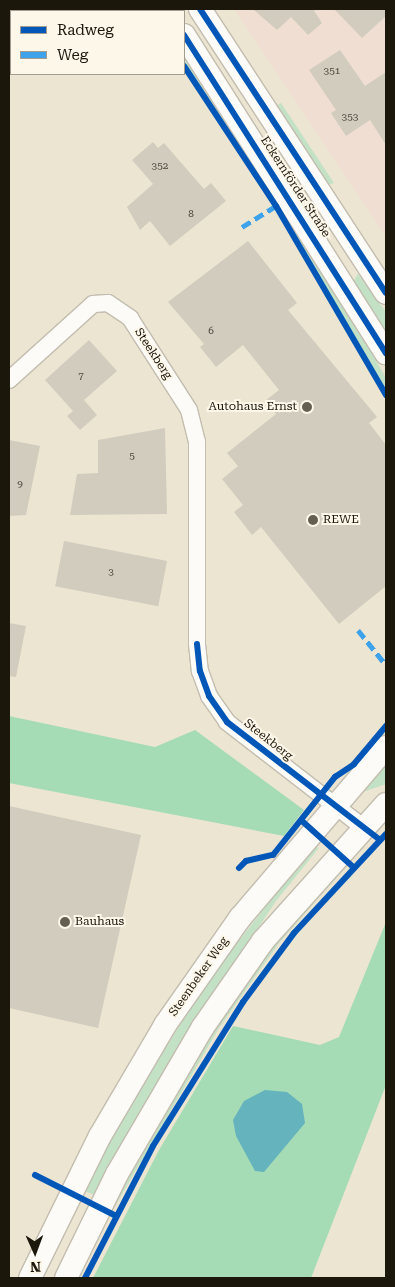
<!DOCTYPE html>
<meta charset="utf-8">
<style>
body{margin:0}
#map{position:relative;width:395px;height:1287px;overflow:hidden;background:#ece5d2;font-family:"Roboto Serif",serif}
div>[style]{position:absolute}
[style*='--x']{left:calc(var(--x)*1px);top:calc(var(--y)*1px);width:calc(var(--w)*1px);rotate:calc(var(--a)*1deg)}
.industrial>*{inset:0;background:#f0ded3}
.green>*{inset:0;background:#c2e1c5}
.forest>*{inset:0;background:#a5dcb5}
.water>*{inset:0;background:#65b3bd}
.building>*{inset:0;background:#d1ccbe;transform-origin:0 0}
.roads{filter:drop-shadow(1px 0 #c3bdaf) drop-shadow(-1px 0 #c3bdaf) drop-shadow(0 1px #c3bdaf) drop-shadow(0 -1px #c3bdaf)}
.street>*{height:16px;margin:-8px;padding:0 8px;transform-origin:8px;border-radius:8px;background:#fcfbf8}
.secondary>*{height:22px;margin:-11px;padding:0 11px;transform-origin:11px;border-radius:11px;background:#fcfbf8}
.quiet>*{height:5px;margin-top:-2.5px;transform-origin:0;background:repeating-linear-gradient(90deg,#3da2e9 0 10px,transparent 0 15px)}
.cycleway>*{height:6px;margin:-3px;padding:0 3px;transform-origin:3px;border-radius:3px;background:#0057b8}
.dots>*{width:14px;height:14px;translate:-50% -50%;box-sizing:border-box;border:2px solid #fdf7ea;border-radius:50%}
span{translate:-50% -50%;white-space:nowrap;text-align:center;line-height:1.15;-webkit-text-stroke:4px #fdf7ea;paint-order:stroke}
.number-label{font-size:10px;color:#4a4539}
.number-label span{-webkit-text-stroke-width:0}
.street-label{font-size:12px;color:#1c170b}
.poi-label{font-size:12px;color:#1c170b}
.right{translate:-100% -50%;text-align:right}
.left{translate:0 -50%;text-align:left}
.frame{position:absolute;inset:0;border:10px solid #1c170b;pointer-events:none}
.legend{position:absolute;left:10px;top:10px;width:175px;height:65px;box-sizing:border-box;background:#fdf7ea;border:1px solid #a39d91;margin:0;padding:6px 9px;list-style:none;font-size:15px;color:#1c170b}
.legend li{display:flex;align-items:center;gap:10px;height:25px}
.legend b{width:25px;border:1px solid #a39d91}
.north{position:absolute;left:10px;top:1227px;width:50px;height:50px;-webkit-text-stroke:4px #fdf7ea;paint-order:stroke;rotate:178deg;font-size:14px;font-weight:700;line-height:20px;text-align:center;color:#1c170b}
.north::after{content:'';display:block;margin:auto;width:18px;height:22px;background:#1c170b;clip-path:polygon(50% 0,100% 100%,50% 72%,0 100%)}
</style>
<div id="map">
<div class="industrial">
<i style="clip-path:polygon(234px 9px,386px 9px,386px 237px)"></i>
</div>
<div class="green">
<i style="clip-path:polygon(184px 54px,320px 264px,386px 378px,386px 393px,273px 200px,184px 65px)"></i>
<i style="clip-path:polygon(281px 103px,334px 183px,325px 185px,275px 107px)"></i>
<i style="clip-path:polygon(358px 274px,386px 312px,386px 332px,353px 282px)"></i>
<i style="clip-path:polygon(386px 763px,386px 784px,360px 793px)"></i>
<i style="clip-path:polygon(316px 842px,318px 849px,276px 901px,176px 1052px,94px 1195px,83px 1190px,119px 1122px,207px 982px)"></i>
<i style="clip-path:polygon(343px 866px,345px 868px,279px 943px,219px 1028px,114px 1208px,111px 1205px,215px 1025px,277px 940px)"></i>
</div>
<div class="forest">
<i style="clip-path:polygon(9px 716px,155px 747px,195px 730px,304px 810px,284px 836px,9px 783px)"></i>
<i style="clip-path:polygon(386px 922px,386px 1085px,311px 1278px,93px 1278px,159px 1150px,233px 1026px,320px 1045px,339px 1037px)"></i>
</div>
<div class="water">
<i style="clip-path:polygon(265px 1090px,287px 1092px,302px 1104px,305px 1123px,264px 1172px,255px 1171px,236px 1136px,233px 1120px,244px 1101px)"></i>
</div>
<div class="building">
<i style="clip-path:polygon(253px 9px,313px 9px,322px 23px,308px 35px,291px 17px,277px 30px)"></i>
<i style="clip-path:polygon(334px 9px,386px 9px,386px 16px,362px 38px)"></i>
<i style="clip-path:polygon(340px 50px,365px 86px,386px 72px,386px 145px,370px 120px,346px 136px,331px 113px,336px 110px,309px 70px)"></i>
<i style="clip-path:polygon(153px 142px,158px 148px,164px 143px,204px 189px,211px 183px,226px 201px,170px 246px,150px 221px,140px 230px,127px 207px,153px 184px,132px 160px)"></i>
<i style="clip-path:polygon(248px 241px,297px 303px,288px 310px,377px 417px,369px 423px,386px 445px,386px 586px,339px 624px,261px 527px,252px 535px,234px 512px,243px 505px,222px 479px,238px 466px,227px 453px,276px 414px,265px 401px,279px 390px,243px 345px,216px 367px,200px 347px,204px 344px,168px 302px)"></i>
<i style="clip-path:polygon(89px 340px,117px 371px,84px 400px,97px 415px,80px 430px,67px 416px,73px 411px,45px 380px)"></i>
<i style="clip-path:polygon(165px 428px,167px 514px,70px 515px,77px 474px,98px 473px,98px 440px)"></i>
<i style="clip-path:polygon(9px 440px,40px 446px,26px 515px,9px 516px)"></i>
<i style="left:64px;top:541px;width:105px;height:46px;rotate:11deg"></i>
<i style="clip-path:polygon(9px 623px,26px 626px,16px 677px,9px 676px)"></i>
<i style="clip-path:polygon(9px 806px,141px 835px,98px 1028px,9px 1008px)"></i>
</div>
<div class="roads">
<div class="street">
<i style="--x:9;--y:380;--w:113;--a:-42.1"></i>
<i style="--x:93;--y:304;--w:15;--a:-4"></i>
<i style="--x:108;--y:303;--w:27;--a:34"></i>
<i style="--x:130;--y:318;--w:109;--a:57.3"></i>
<i style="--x:189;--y:410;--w:33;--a:76"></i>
<i style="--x:197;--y:442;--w:202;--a:90"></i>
<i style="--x:197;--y:644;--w:27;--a:84"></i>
<i style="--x:200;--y:671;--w:27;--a:70"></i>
<i style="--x:209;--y:696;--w:32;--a:55"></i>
<i style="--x:227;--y:722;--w:172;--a:37.7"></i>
</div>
<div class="secondary">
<i style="--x:168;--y:9;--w:2;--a:63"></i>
<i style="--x:200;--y:9;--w:339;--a:56.8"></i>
<i style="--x:184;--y:35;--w:377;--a:57.6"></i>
<i style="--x:30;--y:1278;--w:158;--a:-63.8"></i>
<i style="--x:100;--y:1136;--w:129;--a:-59.6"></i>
<i style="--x:165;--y:1025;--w:131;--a:-55"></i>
<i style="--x:240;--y:918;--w:225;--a:-49.5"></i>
<i style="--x:66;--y:1278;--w:116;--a:-63.9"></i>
<i style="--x:117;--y:1174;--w:170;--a:-59.7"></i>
<i style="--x:203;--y:1027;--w:105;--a:-55.1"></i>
<i style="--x:263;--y:941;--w:184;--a:-48.1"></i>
</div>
</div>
<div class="quiet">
<i style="--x:242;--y:227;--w:40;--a:-32"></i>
<i style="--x:358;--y:630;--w:45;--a:51.3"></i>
</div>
<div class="cycleway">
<i style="--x:200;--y:9;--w:339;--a:56.8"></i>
<i style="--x:184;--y:35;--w:377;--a:57.6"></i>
<i style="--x:184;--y:66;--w:168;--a:56.7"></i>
<i style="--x:276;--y:206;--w:219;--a:59.8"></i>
<i style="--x:197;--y:644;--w:27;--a:84"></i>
<i style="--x:200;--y:671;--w:27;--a:70"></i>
<i style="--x:209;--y:696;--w:32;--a:55"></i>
<i style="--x:227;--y:722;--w:193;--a:37.6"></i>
<i style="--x:302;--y:821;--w:67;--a:42"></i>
<i style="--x:239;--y:868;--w:10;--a:-45"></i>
<i style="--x:246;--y:861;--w:28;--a:-13"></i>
<i style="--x:273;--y:855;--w:100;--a:-51.5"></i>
<i style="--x:335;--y:777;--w:23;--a:-34"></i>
<i style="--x:354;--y:764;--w:50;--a:-49.9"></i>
<i style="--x:35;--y:1175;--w:91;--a:26.8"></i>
<i style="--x:85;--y:1278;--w:148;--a:-62.7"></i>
<i style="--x:153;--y:1146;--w:170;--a:-58"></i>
<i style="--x:243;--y:1002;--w:86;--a:-53.5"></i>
<i style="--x:294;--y:933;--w:135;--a:-47.1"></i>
</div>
<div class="dots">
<i style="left:307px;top:407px;background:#655f51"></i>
<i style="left:313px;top:520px;background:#655f51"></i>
<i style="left:65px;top:922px;background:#655f51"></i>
</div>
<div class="number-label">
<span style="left:332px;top:71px">351</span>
<span style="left:350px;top:117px">353</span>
<span style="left:160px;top:166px">352</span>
<span style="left:191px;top:214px">8</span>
<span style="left:211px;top:331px">6</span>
<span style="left:81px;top:376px">7</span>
<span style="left:132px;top:456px">5</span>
<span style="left:20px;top:484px">9</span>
<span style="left:111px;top:572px">3</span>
</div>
<div class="street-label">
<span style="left:295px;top:187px;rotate:57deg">Eckernförder Straße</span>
<span style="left:153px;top:354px;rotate:57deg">Steekberg</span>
<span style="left:268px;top:740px;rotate:38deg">Steekberg</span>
<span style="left:199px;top:977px;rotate:-55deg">Steenbeker Weg</span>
</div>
<div class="poi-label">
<span class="right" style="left:297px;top:407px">Autohaus Ernst</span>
<span class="left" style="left:323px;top:520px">REWE</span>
<span class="left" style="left:75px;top:922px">Bauhaus</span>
</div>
<div class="frame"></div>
<ul class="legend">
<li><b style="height:6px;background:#0057b8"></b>Radweg</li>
<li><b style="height:6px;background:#3da2e9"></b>Weg</li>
</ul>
<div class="north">N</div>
</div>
